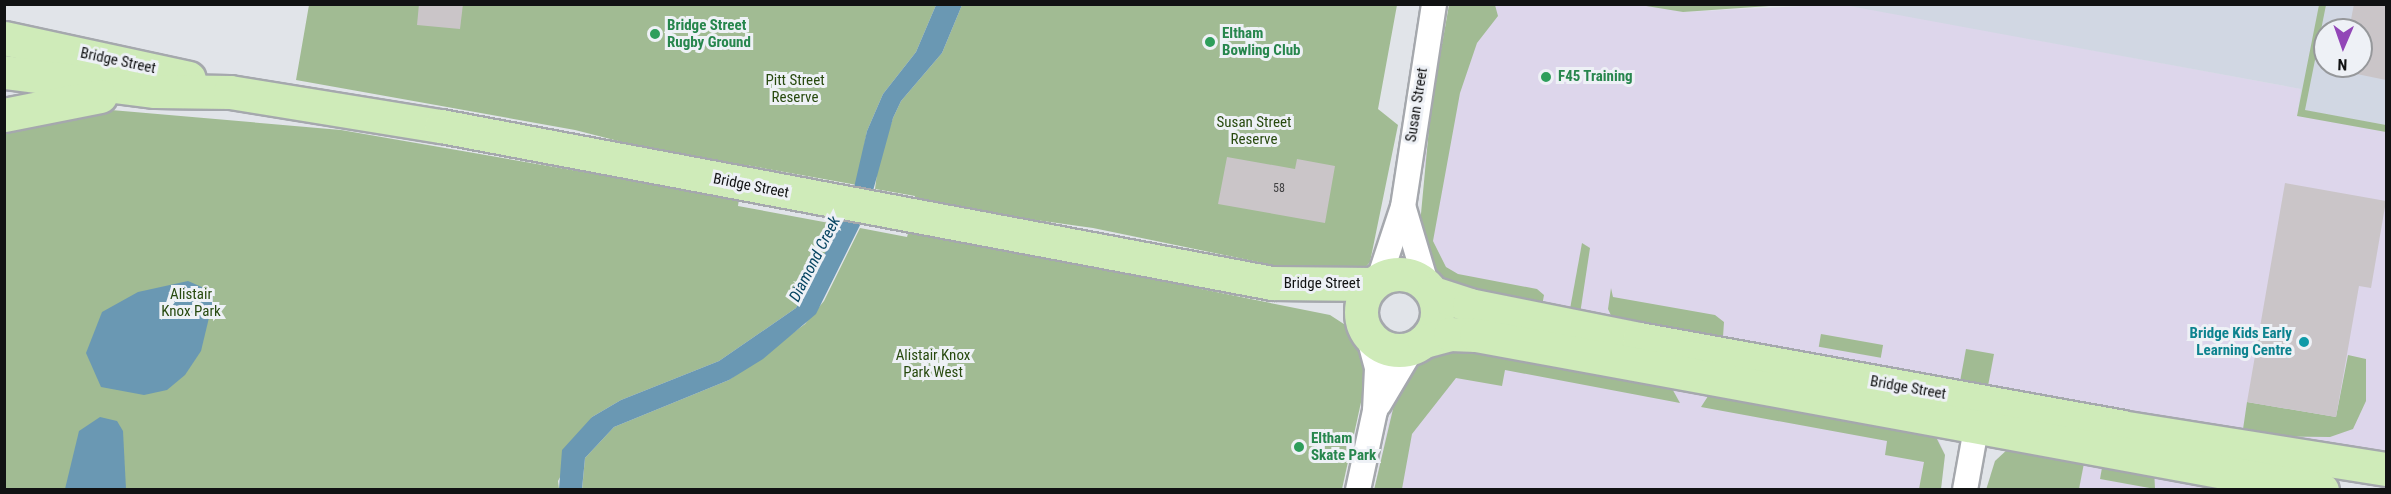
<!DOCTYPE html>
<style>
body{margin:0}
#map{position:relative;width:2391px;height:494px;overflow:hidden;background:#e1e4e9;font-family:"Roboto Condensed",sans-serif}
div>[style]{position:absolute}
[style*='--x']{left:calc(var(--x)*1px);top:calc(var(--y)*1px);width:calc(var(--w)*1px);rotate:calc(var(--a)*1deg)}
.commercial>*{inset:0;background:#ddd6eb}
.built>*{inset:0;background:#d1d7e3}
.green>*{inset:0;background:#a1bb93;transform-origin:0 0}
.water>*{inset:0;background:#6a98b3}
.building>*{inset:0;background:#cac5c8}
.roads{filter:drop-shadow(2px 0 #a5a8ad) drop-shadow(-2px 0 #a5a8ad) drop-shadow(0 2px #a5a8ad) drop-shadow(0 -2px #a5a8ad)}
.street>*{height:24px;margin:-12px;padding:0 12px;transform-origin:12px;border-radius:12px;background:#fff}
.primary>*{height:33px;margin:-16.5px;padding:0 16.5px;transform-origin:16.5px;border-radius:16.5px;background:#cfebb9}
.primary>.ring{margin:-16.5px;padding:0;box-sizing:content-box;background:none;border:33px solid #cfebb9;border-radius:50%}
.dots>*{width:16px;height:16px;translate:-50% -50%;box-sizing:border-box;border:3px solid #eef1f6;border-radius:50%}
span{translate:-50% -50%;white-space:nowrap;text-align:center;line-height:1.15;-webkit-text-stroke:6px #eef1f6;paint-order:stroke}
.number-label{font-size:12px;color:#3f3f40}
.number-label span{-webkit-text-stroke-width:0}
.leisure-label{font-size:15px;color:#27864d;font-weight:700}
.left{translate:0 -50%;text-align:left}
.street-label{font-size:15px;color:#111213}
.park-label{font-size:15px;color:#284a0f}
.culture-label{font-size:15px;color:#0d838f;font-weight:700}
.right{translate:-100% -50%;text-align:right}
.water-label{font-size:16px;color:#064461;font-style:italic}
.frame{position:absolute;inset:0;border:6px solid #111213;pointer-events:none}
.north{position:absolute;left:2313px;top:18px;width:60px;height:60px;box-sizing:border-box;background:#eef1f6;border:2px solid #96989b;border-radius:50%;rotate:182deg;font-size:16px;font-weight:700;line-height:24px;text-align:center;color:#111213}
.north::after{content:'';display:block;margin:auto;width:21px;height:27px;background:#9246b7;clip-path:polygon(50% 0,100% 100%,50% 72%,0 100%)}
</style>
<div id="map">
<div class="commercial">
<i style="clip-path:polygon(1640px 4px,1684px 12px,1844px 4px,2302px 89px,2298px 108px,2386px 125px,2386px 458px,1615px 324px,1435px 276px,1424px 161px,1449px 5px)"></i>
<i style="clip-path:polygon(1449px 343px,1938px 438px,1945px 455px,1941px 489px,1374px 490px,1392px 407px)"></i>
<i style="clip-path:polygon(2009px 448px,2277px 490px,1986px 490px,1995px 461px)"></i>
</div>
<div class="built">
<i style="clip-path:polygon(evenodd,1844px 5px,2386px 5px,2386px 125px,2298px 109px,2301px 89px,1844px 5px,2325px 30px,2361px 30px,2361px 66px,2325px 66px,2325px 30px)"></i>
</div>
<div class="green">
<i style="clip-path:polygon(309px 5px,936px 5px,916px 52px,883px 94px,867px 131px,857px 185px,746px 165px,744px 173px,575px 130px,296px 80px)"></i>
<i style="clip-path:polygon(962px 5px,1397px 5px,1378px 109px,1398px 125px,1370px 262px,1364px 269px,1297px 270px,1093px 228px,914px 203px,915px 196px,875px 189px,879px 158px,893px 118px,901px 101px,942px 53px)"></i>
<i style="clip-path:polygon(1449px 5px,1495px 5px,1498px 16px,1477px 43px,1460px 93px,1433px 241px,1446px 267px,1458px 274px,1537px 289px,1544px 295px,1542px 306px,1453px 292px,1435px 276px,1419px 235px,1431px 107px)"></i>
<i style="clip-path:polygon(1640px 5px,1785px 5px,1683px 12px)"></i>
<i style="clip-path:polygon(2319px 5px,2326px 5px,2305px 110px,2386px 125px,2386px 132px,2297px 116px)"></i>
<i style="clip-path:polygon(88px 108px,341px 130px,739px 199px,738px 206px,840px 225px,796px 308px,719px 361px,621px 400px,592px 417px,558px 481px,559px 489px,5px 490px,5px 124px)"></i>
<i style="clip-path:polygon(860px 228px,907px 237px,909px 230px,1330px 315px,1350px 328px,1365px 355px,1365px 384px,1342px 489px,582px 490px,585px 458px,614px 427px,729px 380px,805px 324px,824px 301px)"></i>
<i style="clip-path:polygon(1582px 243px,1590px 248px,1580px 314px,1570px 309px)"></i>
<i style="clip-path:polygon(1611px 288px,1613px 297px,1715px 315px,1724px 322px,1723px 337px,1615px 324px,1608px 309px)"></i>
<i style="left:1821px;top:334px;width:63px;height:13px;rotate:10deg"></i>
<i style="clip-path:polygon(1441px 345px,1669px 383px,1680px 403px,1505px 370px,1502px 386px,1456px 378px,1412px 434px,1402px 489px,1374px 490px,1397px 392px,1415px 360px)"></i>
<i style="clip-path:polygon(1966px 349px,1994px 354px,1988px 386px,1959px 387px)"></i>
<i style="clip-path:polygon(2348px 355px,2366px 359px,2366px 401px,2353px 429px,2330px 437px,2242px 436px,2247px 402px,2336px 417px)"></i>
<i style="clip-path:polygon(1710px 393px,1933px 431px,1945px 455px,1941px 489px,1919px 489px,1924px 462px,1885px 455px,1887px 441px,1701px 407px)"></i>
<i style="clip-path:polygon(2009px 448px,2085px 458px,2079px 489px,1986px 490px,1995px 461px)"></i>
<i style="clip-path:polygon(2103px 462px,2154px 467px,2155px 489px,2100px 479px)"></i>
</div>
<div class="water">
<i style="clip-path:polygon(936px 5px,962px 5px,942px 53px,901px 101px,893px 118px,868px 209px,816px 314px,763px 359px,729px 380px,614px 427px,585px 458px,582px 489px,559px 489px,562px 450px,592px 417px,621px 400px,719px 361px,796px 308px,850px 205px,867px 131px,883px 94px,916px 52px)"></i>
<i style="clip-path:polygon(188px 281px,211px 291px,213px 301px,201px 351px,185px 375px,167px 390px,144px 395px,101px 387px,86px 353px,102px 312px,138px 292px)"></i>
<i style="clip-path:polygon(100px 417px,117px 421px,123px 431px,126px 489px,65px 489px,79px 431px)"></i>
</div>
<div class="building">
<i style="clip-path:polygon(419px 4px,463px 4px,460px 29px,417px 25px)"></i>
<i style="clip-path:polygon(2354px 4px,2386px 6px,2386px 80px,2352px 73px,2347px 66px,2361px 66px,2361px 30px,2349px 30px)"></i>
<i style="clip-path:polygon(1227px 157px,1295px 169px,1297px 159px,1335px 166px,1325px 223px,1218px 204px)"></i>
<i style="clip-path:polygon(2285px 183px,2386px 201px,2371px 288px,2359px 286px,2336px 417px,2247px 402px)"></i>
</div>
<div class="roads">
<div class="street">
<i style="--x:1404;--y:209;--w:80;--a:73.4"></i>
<i style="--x:1379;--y:279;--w:76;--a:-71.6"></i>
<i style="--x:1403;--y:207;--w:205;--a:-81.3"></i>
<i style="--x:1379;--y:404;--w:66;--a:-59.2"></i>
<i style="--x:1358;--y:490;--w:81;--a:-77.9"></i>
<i style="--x:1375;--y:411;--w:43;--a:-87.3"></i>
<i style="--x:1377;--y:368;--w:34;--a:-105"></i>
<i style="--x:1965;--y:490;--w:79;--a:-79.8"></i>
</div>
<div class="primary">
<i style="--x:4;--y:38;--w:189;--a:12.2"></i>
<i style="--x:4;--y:72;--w:152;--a:7.2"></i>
<i style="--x:155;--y:91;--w:75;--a:0.8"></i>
<i style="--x:230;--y:92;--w:214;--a:9.2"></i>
<i style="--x:441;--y:126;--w:846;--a:10.7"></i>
<i style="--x:1272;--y:283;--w:100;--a:0.6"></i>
<i style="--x:4;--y:115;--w:98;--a:-11.2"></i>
<i class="ring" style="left:1361px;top:274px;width:43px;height:43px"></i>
<i style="--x:1433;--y:293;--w:38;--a:18"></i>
<i style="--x:1469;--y:305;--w:173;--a:11.3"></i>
<i style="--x:1639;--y:339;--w:490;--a:10.3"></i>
<i style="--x:2121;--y:427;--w:268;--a:9"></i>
<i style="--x:1424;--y:341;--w:27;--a:-15"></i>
<i style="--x:1450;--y:334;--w:26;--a:2"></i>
<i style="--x:1476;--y:335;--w:860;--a:10.38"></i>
</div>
</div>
<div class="dots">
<i style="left:655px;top:34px;background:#2e9e5b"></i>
<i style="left:1210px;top:42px;background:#2e9e5b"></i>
<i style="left:1546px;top:77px;background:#2e9e5b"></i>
<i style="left:2304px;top:342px;background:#0f9aa8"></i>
<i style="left:1299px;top:447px;background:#2e9e5b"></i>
</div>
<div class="number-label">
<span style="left:1279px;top:189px">58</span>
</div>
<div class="leisure-label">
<span class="left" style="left:667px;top:34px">Bridge Street<br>Rugby Ground</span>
<span class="left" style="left:1222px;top:42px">Eltham<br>Bowling Club</span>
<span class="left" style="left:1558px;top:77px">F45 Training</span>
<span class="left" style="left:1311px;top:447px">Eltham<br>Skate Park</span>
</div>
<div class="street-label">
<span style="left:118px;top:61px;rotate:12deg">Bridge Street</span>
<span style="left:1417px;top:105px;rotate:-81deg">Susan Street</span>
<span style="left:751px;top:186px;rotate:11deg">Bridge Street</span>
<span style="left:1322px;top:284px">Bridge Street</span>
<span style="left:1908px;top:388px;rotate:10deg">Bridge Street</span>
</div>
<div class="park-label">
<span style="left:795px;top:89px">Pitt Street<br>Reserve</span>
<span style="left:1254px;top:131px">Susan Street<br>Reserve</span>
<span style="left:191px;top:303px">Alistair<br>Knox Park</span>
<span style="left:933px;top:364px">Alistair Knox<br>Park West</span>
</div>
<div class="culture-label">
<span class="right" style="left:2292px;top:342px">Bridge Kids Early<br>Learning Centre</span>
</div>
<div class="water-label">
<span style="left:815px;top:259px;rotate:-63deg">Diamond Creek</span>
</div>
<div class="frame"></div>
<div class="north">N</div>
</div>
